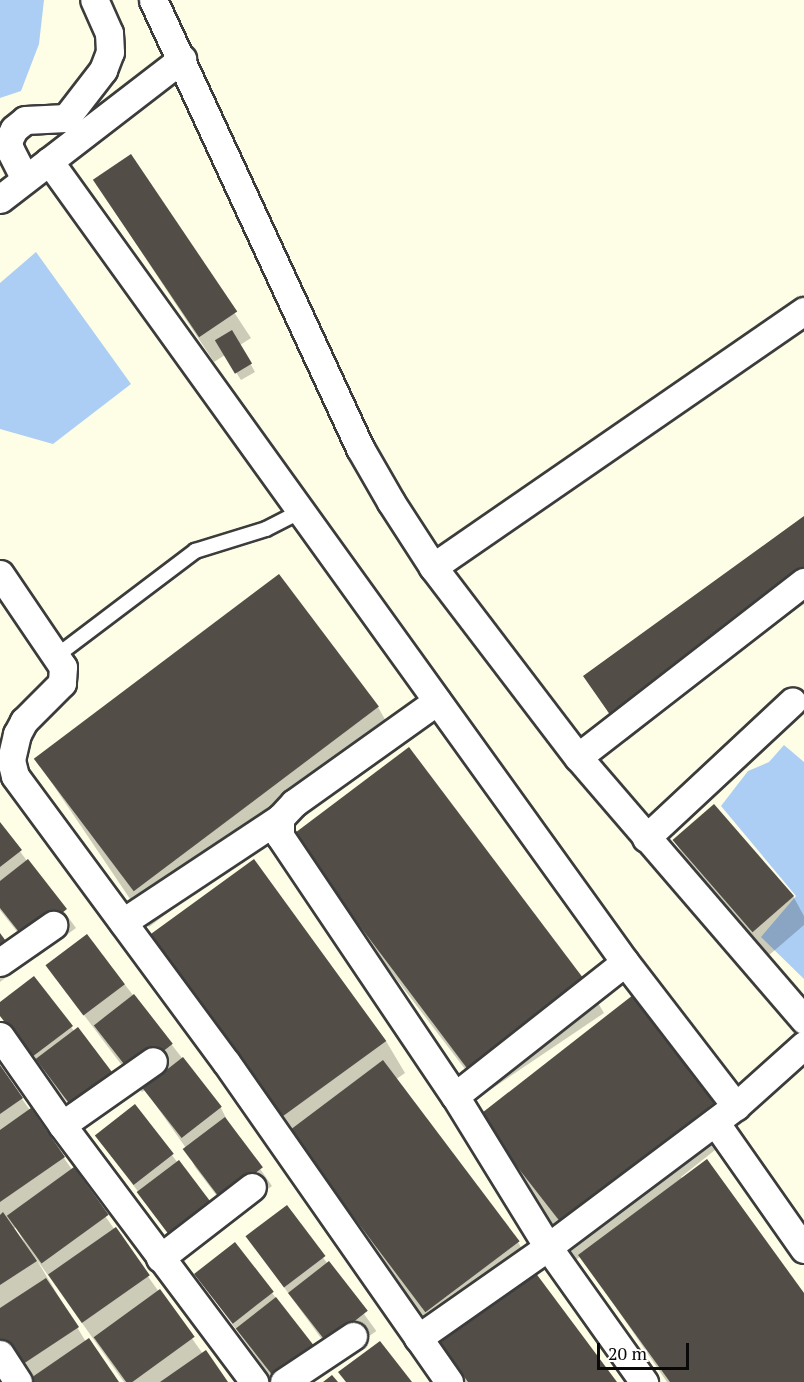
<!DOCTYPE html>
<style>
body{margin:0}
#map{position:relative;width:804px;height:1382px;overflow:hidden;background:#fefee7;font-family:"PT Serif",serif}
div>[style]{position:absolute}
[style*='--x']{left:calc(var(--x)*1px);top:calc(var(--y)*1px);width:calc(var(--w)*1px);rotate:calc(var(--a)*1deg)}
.water>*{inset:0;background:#adcef4}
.shadow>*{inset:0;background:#0003;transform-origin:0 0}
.building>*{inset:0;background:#524d46;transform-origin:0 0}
.roads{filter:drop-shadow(2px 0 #3c3c3c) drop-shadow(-2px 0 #3c3c3c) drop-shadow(0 2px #3c3c3c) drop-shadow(0 -2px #3c3c3c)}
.lane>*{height:14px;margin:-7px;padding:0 7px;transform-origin:7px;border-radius:7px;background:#fff}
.street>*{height:27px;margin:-13.5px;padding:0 13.5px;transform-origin:13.5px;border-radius:13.5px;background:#fff}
span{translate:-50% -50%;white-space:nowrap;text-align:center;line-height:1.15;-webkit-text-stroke:6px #fff;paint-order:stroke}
.scale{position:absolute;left:597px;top:1343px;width:92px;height:27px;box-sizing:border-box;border:3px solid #090909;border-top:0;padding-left:8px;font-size:18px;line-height:21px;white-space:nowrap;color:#090909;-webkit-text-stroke:4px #fff;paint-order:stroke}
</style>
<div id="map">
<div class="water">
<i style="clip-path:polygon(0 0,44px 0,39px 44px,21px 91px,0 98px)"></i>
<i style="clip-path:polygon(36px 252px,131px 384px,53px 444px,0 429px,0 283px)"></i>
<i style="clip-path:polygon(784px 745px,804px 762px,804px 979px,761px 937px,796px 896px,721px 806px,748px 771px,769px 762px)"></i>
</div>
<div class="shadow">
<i style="clip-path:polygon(131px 156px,251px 338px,240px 345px,255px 372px,241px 380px,225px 355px,214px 362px,94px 180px)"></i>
<i style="clip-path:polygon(804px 518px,804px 604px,741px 649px,627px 741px,585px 677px)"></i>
<i style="clip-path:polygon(378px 707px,396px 739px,149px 927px,35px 758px)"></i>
<i style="clip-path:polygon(0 824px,76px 928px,37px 957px,0 910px)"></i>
<i style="clip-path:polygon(674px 840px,793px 896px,804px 916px,804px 925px,768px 956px,689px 865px)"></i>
<i style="clip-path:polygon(254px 861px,386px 1041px,405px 1073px,395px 1080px,518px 1242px,536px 1275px,615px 1382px,465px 1382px,441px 1344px,167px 970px)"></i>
<i style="clip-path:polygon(311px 867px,585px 981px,604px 1013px,484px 1094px)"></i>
<i style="clip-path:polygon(0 936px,20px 966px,0 982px)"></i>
<i style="clip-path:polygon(87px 936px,221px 1108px,230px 1126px,272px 1186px,232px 1216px,195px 1167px,186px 1148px,145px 1090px,142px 1092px,47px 966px)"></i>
<i style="clip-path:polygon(0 1004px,71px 1027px,125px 1096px,86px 1126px,5px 1025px)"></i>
<i style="clip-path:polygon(evenodd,0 1068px,203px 1354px,226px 1382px,124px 1382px,35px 1257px,86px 1342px,117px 1382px,26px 1382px,0 1344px,0 1068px,16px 1227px,24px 1242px,22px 1243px,13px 1229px,16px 1227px)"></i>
<i style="clip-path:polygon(715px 1102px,734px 1135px,681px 1177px,804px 1295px,804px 1382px,667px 1382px,581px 1256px,576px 1260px,497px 1147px)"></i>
<i style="left:135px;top:1106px;width:152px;height:49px;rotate:53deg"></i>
<i style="left:287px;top:1208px;width:152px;height:49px;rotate:54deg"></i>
<i style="clip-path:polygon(235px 1245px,276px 1298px,274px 1382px,196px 1274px)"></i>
</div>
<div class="building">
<i style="left:131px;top:154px;width:190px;height:46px;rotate:56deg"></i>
<i style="left:232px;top:330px;width:39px;height:20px;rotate:59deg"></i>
<i style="clip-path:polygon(804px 516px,804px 568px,726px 623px,611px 716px,583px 676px)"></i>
<i style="left:279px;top:574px;width:166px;height:307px;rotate:53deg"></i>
<i style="left:409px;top:747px;width:293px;height:147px;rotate:53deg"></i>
<i style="left:714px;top:804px;width:122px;height:55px;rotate:49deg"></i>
<i style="clip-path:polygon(0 822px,22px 850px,0 867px)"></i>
<i style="clip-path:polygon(28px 859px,67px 909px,26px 941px,0 908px,0 881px)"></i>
<i style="left:254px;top:859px;width:225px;height:133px;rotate:54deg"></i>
<i style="clip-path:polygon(0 933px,11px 948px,0 956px)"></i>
<i style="left:87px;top:934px;width:63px;height:52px;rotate:53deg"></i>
<i style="clip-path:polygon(34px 976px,73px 1026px,32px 1057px,0 1016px,0 1002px)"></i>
<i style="left:134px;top:994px;width:63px;height:51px;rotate:52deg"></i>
<i style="left:633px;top:995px;width:135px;height:197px;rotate:52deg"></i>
<i style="left:78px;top:1027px;width:63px;height:53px;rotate:53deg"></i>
<i style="left:183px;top:1057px;width:63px;height:51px;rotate:52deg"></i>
<i style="left:383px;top:1060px;width:227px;height:118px;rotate:53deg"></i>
<i style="clip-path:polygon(0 1065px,23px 1098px,0 1114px)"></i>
<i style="left:135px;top:1104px;width:63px;height:51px;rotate:52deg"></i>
<i style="clip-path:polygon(31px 1108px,65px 1157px,0 1202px,0 1130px)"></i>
<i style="left:225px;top:1117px;width:63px;height:53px;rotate:53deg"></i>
<i style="clip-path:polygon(707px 1159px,804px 1293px,804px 1382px,670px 1382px,578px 1255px)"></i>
<i style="left:179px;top:1160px;width:63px;height:53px;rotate:53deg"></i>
<i style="left:74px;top:1167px;width:59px;height:83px;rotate:54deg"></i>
<i style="left:287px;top:1205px;width:64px;height:52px;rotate:53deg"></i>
<i style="clip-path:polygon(3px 1212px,37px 1261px,0 1285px,0 1215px)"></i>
<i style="left:116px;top:1227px;width:59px;height:83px;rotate:55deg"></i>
<i style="left:235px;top:1242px;width:63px;height:52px;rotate:52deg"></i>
<i style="left:329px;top:1261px;width:63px;height:52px;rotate:52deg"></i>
<i style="clip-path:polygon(529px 1264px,617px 1382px,468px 1382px,436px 1338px)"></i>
<i style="clip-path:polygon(46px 1278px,79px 1327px,17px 1368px,0 1343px,0 1308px)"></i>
<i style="left:160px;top:1289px;width:59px;height:82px;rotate:54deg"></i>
<i style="left:276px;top:1297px;width:63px;height:51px;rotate:52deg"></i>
<i style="clip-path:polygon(89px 1338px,119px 1382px,29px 1382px,28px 1380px)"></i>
<i style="clip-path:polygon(380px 1341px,412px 1382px,346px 1382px,338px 1372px)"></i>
<i style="clip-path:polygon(206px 1350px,228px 1382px,160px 1382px)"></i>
<i style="clip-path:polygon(332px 1375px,338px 1382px,323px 1382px)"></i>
</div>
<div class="roads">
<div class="lane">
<i style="--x:59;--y:654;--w:171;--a:-37.1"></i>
<i style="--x:195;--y:551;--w:74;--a:-17.2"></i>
<i style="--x:266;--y:529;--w:39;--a:-27"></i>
</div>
<div class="street">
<i style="--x:153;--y:0;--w:494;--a:65.2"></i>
<i style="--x:360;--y:448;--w:62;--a:60.1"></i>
<i style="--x:391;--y:502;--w:77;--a:57.1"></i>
<i style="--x:433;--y:567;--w:239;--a:52.7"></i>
<i style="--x:578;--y:757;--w:347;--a:49.3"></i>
<i style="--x:49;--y:161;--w:987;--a:54.28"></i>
<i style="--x:625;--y:962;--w:182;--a:52.4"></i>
<i style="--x:25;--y:179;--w:33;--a:-117"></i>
<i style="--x:10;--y:150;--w:9;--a:-103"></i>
<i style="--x:8;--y:141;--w:13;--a:-63"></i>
<i style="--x:14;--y:129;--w:14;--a:-39"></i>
<i style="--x:25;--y:120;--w:41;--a:-2.8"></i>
<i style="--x:66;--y:118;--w:61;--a:-52.4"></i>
<i style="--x:103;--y:70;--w:19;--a:-69"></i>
<i style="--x:110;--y:52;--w:19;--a:-93"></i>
<i style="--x:109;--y:33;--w:36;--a:-114"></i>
<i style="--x:0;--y:199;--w:230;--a:-37.6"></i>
<i style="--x:433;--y:567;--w:451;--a:-34.6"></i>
<i style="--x:0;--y:574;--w:112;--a:55.9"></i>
<i style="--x:63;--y:667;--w:16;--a:94"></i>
<i style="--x:62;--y:683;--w:54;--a:135"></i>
<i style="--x:24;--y:721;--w:15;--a:118"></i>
<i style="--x:17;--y:734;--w:27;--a:103"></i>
<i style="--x:11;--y:760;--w:16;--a:76"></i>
<i style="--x:15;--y:776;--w:355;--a:53.6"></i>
<i style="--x:226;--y:1062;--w:390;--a:55.1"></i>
<i style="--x:437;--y:701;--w:176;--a:144.5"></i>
<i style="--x:294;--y:803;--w:21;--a:133"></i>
<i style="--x:280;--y:818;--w:18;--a:90"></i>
<i style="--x:280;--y:836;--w:313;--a:56.1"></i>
<i style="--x:455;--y:1096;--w:177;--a:58.4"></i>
<i style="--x:548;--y:1247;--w:166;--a:54.6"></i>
<i style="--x:578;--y:757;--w:286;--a:-37.8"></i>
<i style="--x:646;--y:838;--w:200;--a:-43"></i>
<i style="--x:123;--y:922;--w:188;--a:-33.5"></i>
<i style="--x:0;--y:962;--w:65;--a:-34.9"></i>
<i style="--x:0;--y:1036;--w:108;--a:55.1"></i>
<i style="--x:62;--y:1125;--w:321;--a:53.2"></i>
<i style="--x:455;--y:1096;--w:216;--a:-38.2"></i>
<i style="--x:715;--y:1122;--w:155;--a:55"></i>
<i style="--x:62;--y:1125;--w:111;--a:-35.1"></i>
<i style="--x:160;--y:1258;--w:116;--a:-37.7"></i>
<i style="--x:418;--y:1338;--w:159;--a:-35"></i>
<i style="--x:548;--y:1247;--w:235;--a:-36.9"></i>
<i style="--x:736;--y:1106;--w:91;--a:-41.9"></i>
<i style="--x:0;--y:1354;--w:33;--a:57"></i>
<i style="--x:284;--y:1382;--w:83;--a:-33.7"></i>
</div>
</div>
<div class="scale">20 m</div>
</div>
